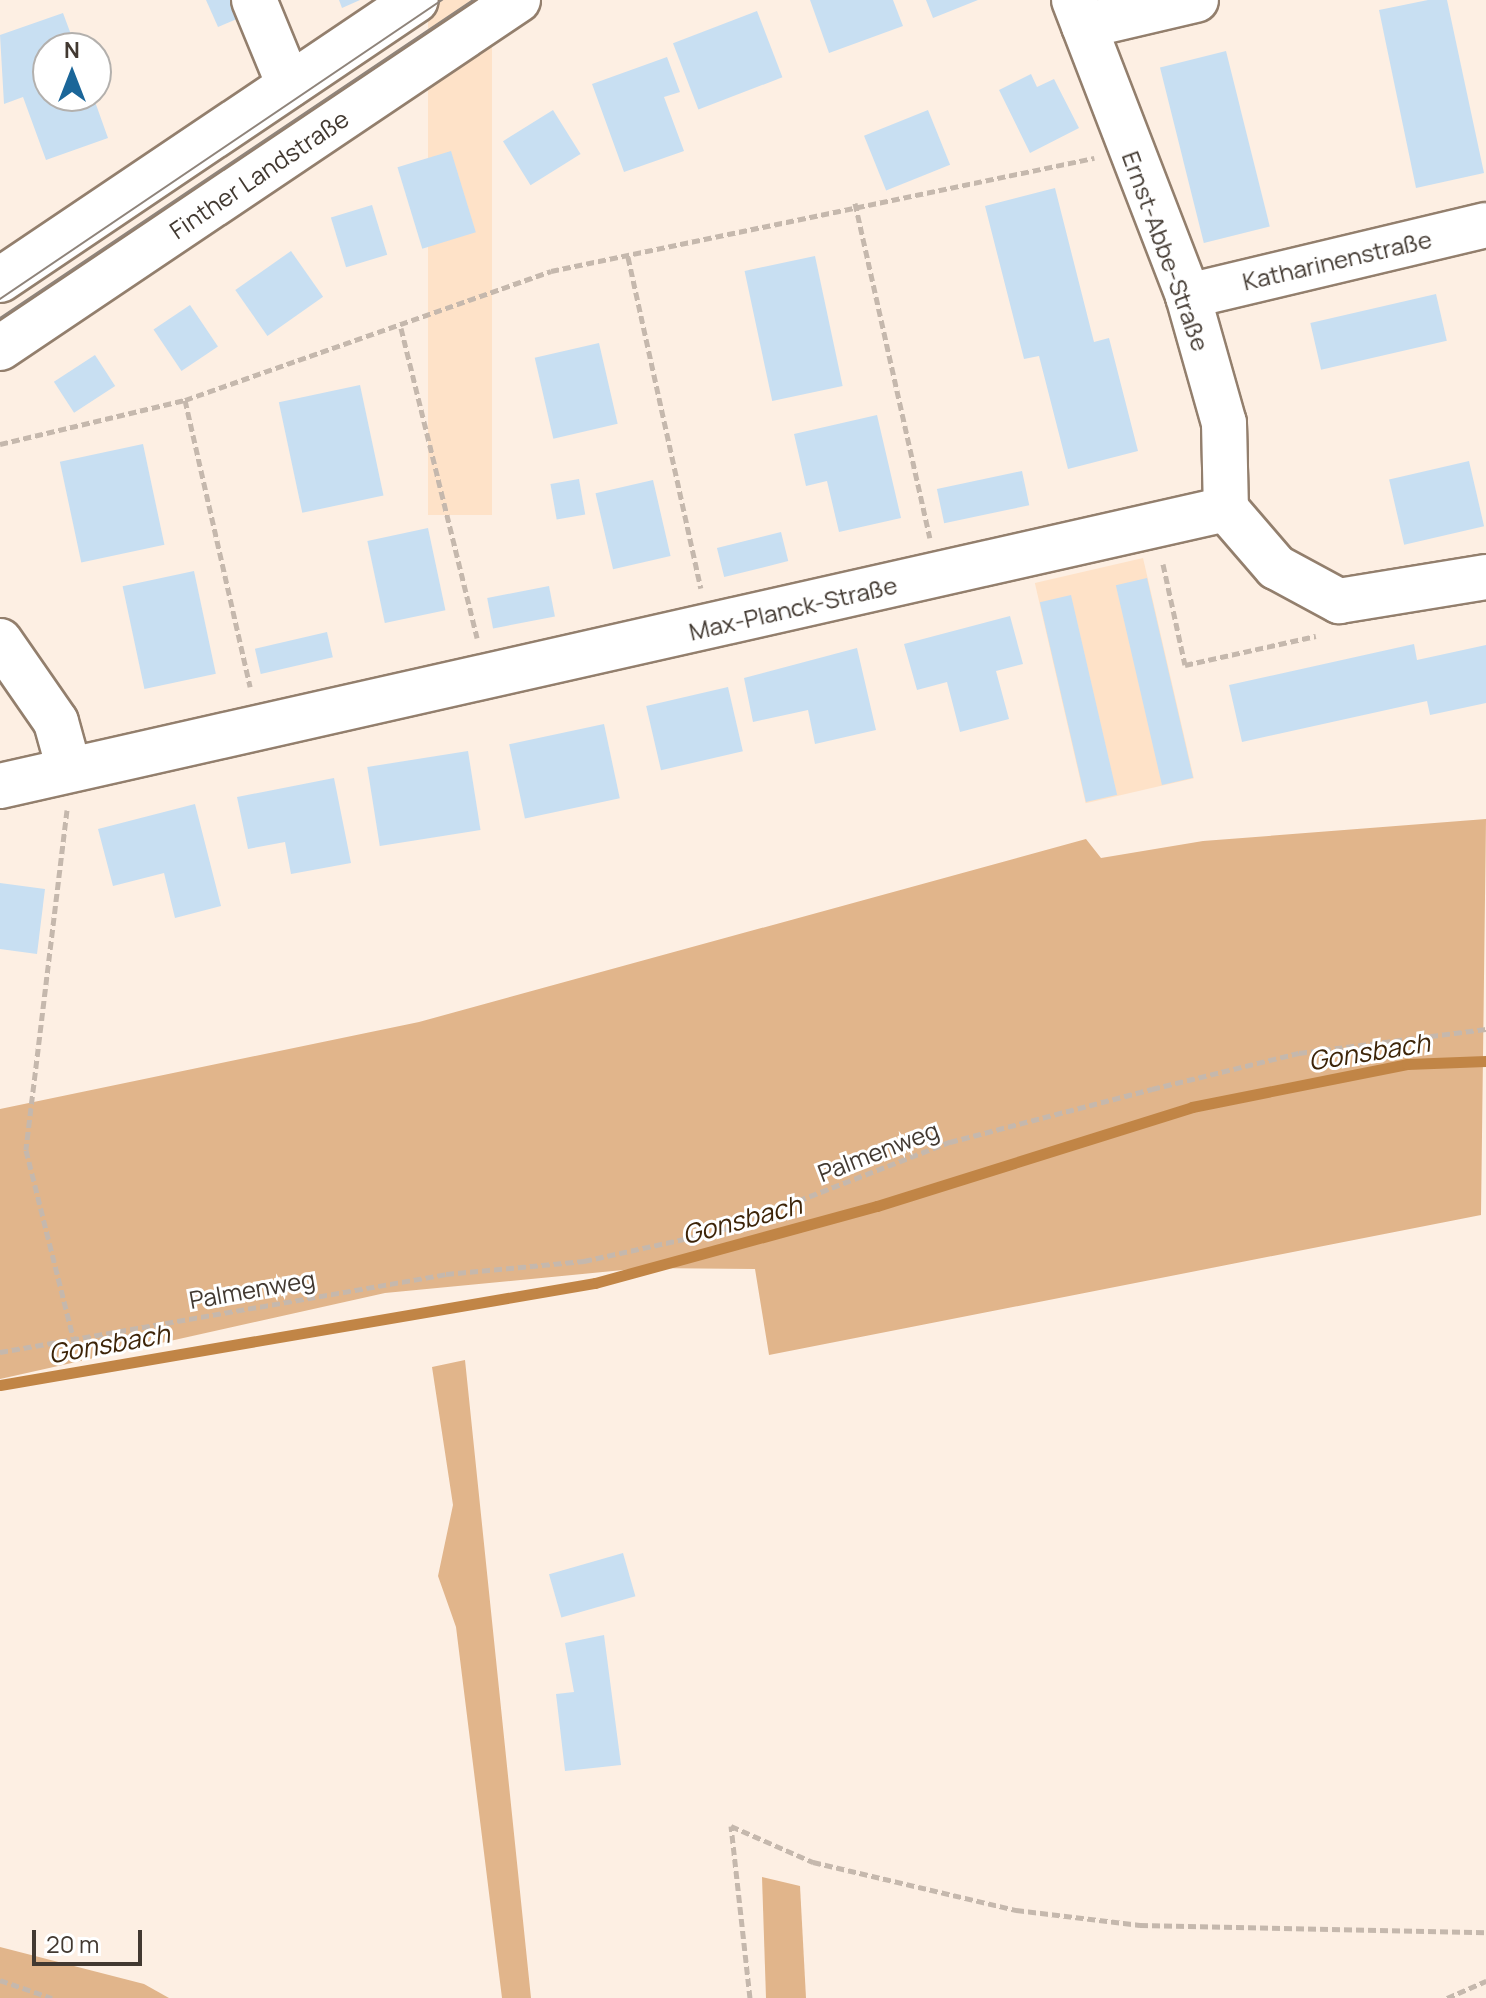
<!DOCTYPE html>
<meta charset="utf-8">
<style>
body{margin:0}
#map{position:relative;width:1486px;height:1998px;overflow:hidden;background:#fdefe3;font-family:Manrope,sans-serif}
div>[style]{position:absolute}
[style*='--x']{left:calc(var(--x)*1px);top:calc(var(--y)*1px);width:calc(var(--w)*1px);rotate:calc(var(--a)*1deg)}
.built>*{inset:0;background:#fee2c8;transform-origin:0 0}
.green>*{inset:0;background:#e1b58b}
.stream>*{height:11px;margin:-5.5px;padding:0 5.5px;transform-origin:5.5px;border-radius:5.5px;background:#c18546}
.building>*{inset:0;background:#c8dff2;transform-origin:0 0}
.path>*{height:5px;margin-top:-2.5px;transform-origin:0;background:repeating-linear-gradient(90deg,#c5b8ad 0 8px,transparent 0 12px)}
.roads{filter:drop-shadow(2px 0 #937f6d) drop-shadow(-2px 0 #937f6d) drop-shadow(0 2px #937f6d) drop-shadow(0 -2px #937f6d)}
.minor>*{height:44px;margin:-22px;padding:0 22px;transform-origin:22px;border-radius:22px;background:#fff}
.major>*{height:44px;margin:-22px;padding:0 22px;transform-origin:22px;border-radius:22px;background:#fff}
.tram>*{height:2px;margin:-1px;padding:0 1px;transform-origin:1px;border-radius:1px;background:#8f847b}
span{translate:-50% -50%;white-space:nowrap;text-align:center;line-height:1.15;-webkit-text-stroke:6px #fff;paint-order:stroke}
.street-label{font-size:24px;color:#423931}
.water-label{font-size:26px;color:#3d2408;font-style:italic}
.north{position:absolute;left:32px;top:32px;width:80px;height:80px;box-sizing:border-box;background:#fff;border:2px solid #b3b0ad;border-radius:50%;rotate:0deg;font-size:22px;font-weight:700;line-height:32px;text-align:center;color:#423931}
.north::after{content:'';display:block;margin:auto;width:28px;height:36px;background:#1b6699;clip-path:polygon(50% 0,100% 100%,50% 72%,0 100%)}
.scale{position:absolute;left:32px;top:1930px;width:110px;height:36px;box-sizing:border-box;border:4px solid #423931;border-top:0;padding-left:10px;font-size:24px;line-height:28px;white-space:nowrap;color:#423931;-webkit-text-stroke:6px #fff;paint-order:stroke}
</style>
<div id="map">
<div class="built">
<i style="left:428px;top:0;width:64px;height:515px"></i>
<i style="left:1143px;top:558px;width:226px;height:111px;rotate:77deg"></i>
</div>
<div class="green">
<i style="clip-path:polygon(1486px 819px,1481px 1215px,769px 1355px,755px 1269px,644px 1268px,385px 1293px,0 1379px,0 1109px,419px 1022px,1086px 839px,1101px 858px,1203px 841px)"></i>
<i style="clip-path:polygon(465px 1360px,531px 1998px,502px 1998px,456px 1627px,438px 1576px,453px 1505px,432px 1367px)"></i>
<i style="clip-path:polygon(762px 1877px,800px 1886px,806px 1998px,766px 1998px)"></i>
<i style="clip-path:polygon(0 1947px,144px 1984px,169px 1998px,0 1998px)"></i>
</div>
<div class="stream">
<i style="--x:0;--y:1385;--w:604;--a:-9.73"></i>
<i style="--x:595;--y:1283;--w:292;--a:-15.3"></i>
<i style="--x:877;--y:1206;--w:330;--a:-17.4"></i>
<i style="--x:1192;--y:1107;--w:219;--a:-11.3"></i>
<i style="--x:1407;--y:1064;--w:79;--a:-2.2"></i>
</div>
<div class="building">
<i style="clip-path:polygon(206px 0,246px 0,251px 13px,218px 27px)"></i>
<i style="clip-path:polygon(339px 0,360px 0,342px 8px)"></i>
<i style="clip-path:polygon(810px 0,893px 0,903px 26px,829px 53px)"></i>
<i style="clip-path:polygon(926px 0,978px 0,933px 18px)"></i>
<i style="clip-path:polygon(1428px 0,1447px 0,1484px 173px,1416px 188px,1379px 10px)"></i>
<i style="left:757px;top:11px;width:71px;height:90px;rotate:69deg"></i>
<i style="clip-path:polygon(63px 13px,76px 48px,48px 48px,48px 96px,93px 96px,108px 138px,46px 160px,23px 97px,4px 104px,0 35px)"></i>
<i style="left:1226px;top:51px;width:181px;height:68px;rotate:76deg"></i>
<i style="clip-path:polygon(667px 57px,680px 92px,664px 97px,684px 151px,624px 172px,592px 84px)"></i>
<i style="clip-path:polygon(1031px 74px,1037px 87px,1054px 79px,1079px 128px,1030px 153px,999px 90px)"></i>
<i style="left:553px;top:110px;width:52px;height:59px;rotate:58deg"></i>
<i style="left:928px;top:110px;width:59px;height:69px;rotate:68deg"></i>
<i style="left:451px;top:151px;width:85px;height:56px;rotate:73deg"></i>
<i style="clip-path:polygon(1055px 188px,1094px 342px,1109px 338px,1138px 451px,1068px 469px,1039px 356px,1024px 359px,985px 206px)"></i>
<i style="left:372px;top:205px;width:52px;height:43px;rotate:73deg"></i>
<i style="left:291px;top:251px;width:56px;height:68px;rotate:55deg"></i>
<i style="left:815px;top:256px;width:133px;height:72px;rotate:78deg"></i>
<i style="left:1436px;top:294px;width:48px;height:129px;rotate:77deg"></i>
<i style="left:190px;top:305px;width:50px;height:44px;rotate:56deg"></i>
<i style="left:599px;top:343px;width:83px;height:66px;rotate:77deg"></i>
<i style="left:95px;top:355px;width:37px;height:49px;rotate:57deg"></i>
<i style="left:360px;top:385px;width:113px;height:83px;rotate:78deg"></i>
<i style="clip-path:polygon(877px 415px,901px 518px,839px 532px,827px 481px,806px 486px,794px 434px)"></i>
<i style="left:143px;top:444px;width:103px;height:85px;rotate:78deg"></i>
<i style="left:1469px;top:461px;width:67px;height:82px;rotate:77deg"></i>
<i style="left:1022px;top:471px;width:35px;height:87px;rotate:78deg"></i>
<i style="left:579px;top:479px;width:36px;height:29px;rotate:80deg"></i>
<i style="left:653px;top:480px;width:78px;height:59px;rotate:77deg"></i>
<i style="left:428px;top:528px;width:84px;height:62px;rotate:78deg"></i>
<i style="left:781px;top:532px;width:30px;height:66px;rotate:76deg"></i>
<i style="left:194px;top:571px;width:105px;height:73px;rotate:78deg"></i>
<i style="left:1147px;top:578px;width:205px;height:32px;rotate:77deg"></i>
<i style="left:549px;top:586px;width:31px;height:63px;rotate:79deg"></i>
<i style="left:1071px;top:595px;width:205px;height:32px;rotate:77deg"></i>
<i style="clip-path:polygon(1010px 616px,1023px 664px,996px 671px,1009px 719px,960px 732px,947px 682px,917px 690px,904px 644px)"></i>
<i style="left:327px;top:632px;width:26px;height:74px;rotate:77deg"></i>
<i style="clip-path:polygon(1414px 644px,1417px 660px,1486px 645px,1486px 703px,1430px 715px,1427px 701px,1242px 742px,1229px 685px)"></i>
<i style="clip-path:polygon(857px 648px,876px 730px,815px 744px,808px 710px,753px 722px,744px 678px)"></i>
<i style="left:728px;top:687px;width:66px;height:84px;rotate:77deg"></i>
<i style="left:604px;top:724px;width:76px;height:97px;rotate:78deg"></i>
<i style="left:468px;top:751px;width:80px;height:102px;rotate:81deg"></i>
<i style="clip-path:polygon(334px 778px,351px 863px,291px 874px,285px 842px,248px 849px,237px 797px)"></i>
<i style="clip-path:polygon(195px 804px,221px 906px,175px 918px,164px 873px,113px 886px,98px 829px)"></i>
<i style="clip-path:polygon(0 883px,45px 889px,37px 954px,0 949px)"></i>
<i style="left:623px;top:1553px;width:45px;height:77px;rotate:74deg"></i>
<i style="clip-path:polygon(604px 1635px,621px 1765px,565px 1771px,556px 1694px,574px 1692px,565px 1643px)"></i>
</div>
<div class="path">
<i style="--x:855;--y:203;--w:343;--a:77.4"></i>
<i style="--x:628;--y:257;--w:339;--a:77.6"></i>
<i style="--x:401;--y:328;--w:319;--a:76.2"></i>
<i style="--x:185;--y:400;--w:294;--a:77.2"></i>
<i style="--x:0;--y:444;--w:190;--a:-13.4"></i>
<i style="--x:185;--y:400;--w:388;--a:-19.4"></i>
<i style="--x:551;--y:271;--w:555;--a:-11.76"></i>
<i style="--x:1163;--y:564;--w:103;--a:77.7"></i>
<i style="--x:1185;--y:665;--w:134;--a:-12.5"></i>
<i style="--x:67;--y:810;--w:342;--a:96.9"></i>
<i style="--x:26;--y:1150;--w:193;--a:75.9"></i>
<i style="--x:0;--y:1352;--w:453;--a:-9.9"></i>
<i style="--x:446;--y:1274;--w:139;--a:-5.4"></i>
<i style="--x:584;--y:1261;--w:139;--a:-12.4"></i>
<i style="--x:720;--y:1231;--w:247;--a:-21.2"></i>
<i style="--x:950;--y:1142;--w:209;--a:-14.7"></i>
<i style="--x:1152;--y:1089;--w:151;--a:-13.8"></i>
<i style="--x:1299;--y:1053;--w:189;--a:-7.3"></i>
<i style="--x:0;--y:1980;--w:55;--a:19.1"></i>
<i style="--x:750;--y:1998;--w:173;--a:-96.3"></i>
<i style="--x:731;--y:1826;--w:90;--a:23.7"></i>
<i style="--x:813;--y:1862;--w:209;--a:13.3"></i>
<i style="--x:1016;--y:1910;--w:125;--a:6.9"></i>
<i style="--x:1140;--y:1925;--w:346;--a:1.2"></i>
<i style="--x:1447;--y:1998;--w:43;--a:-23.6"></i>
</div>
<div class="roads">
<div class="minor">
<i style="--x:254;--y:0;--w:92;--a:67.6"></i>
<i style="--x:1074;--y:0;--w:317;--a:68.9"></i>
<i style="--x:1188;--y:296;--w:132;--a:74.2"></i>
<i style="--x:1224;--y:423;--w:86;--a:88.7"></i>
<i style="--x:1084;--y:26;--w:115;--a:-13.1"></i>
<i style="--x:0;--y:280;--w:501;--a:-33.94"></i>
<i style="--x:1188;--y:296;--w:306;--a:-13.4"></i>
<i style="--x:0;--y:641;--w:98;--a:55.3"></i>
<i style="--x:56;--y:722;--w:49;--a:74.5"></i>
<i style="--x:0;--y:786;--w:1257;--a:-12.73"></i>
<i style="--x:1226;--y:509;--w:77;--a:49.2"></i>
<i style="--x:1276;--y:567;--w:72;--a:28.4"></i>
<i style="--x:1339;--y:601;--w:149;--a:-9.3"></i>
</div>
<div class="major">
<i style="--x:0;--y:348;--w:624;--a:-33.89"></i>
</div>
</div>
<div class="tram">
<i style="--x:0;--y:299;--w:534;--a:-34.08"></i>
<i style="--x:0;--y:318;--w:570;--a:-33.91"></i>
</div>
<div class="street-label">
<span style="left:259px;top:174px;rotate:-34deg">Finther Landstraße</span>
<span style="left:1166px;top:251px;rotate:70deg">Ernst-Abbe-Straße</span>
<span style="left:1337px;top:260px;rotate:-13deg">Katharinenstraße</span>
<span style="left:793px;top:608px;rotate:-13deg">Max-Planck-Straße</span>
<span style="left:878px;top:1151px;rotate:-21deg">Palmenweg</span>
<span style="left:252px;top:1289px;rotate:-10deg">Palmenweg</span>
</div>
<div class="water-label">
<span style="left:1369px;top:1052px;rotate:-9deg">Gonsbach</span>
<span style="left:742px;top:1220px;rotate:-15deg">Gonsbach</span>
<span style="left:109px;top:1344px;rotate:-10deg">Gonsbach</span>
</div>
<div class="north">N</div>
<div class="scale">20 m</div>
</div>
